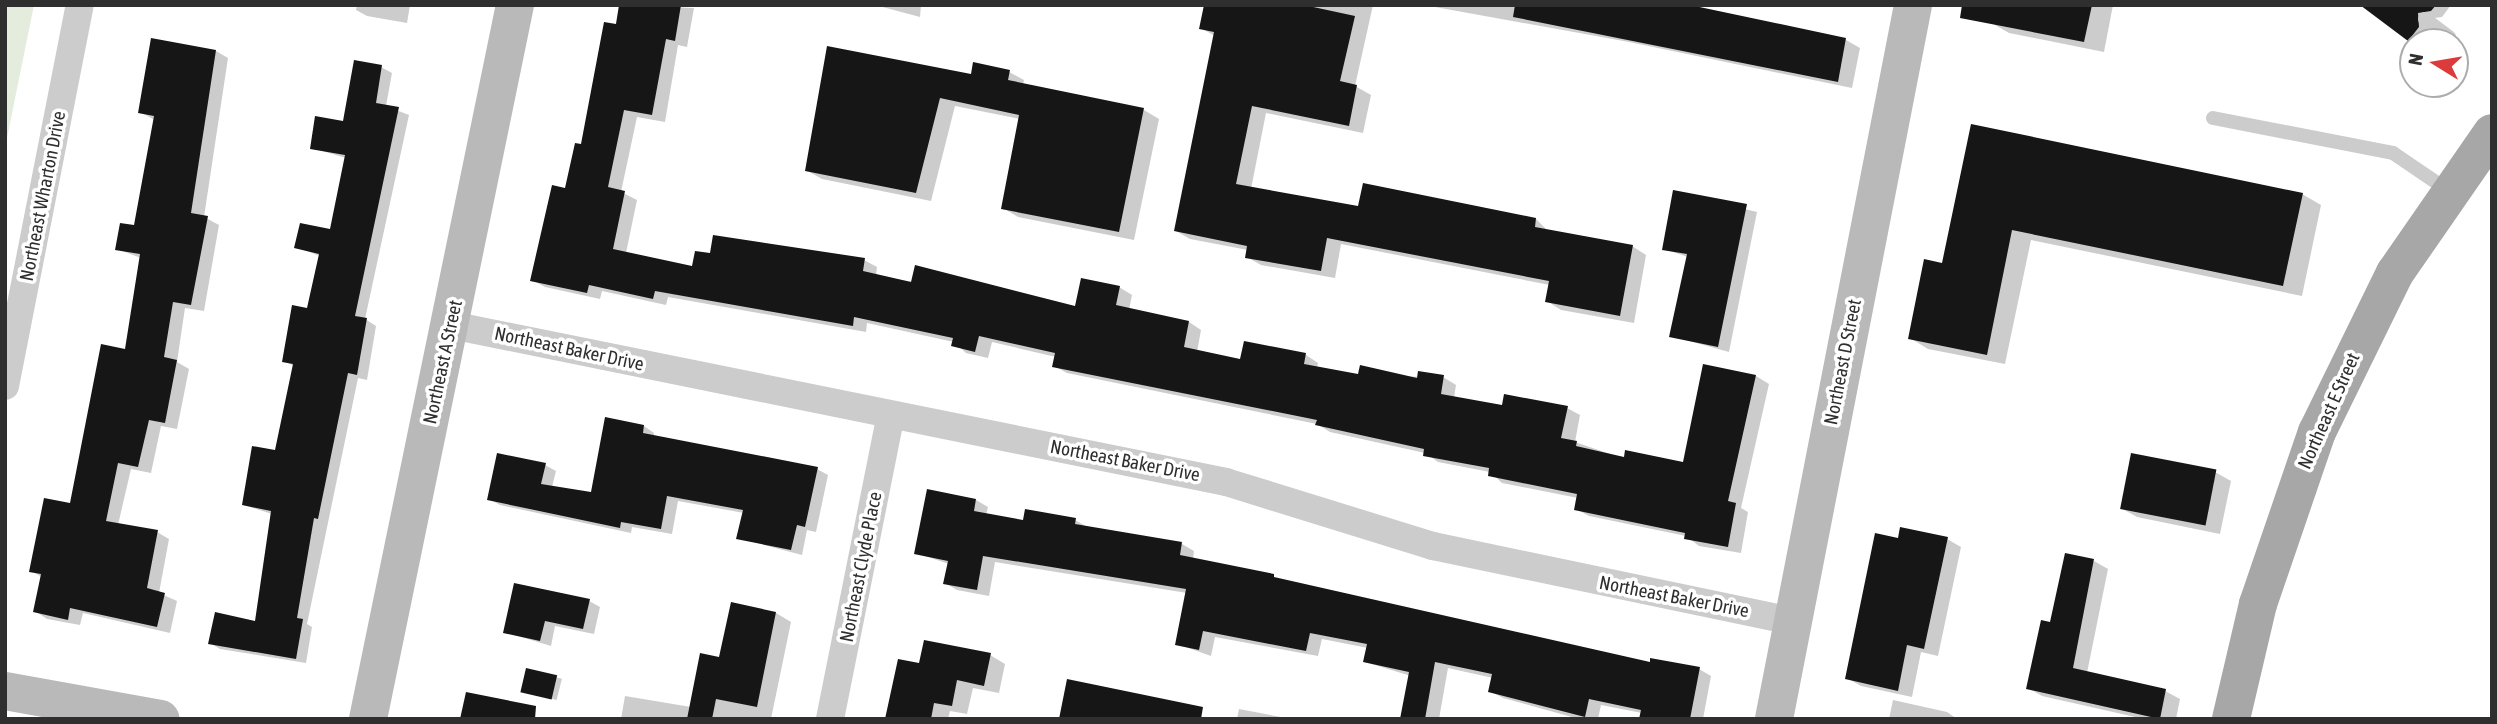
<!DOCTYPE html>
<style>
body{margin:0}
#map{position:relative;width:2497px;height:724px;overflow:hidden;background:#fff;font-family:"Asap Condensed",sans-serif}
div>[style]{position:absolute}
[style*='--x']{left:calc(var(--x)*1px);top:calc(var(--y)*1px);width:calc(var(--w)*1px);rotate:calc(var(--a)*1deg)}
.green>*{inset:0;background:#e4ecde}
.shadow>*{inset:0;background:#0003;transform-origin:0 0}
.building>*{inset:0;background:#161616;transform-origin:0 0}
.lane>*{height:14px;margin:-7px;padding:0 7px;transform-origin:7px;border-radius:7px;background:#ccc}
.street>*{height:28px;margin:-14px;padding:0 14px;transform-origin:14px;border-radius:14px;background:#ccc}
.secondary>*{height:38px;margin:-19px;padding:0 19px;transform-origin:19px;border-radius:19px;background:#b9b9b9}
.primary>*{height:38px;margin:-19px;padding:0 19px;transform-origin:19px;border-radius:19px;background:#a7a7a7}
span{translate:-50% -50%;white-space:nowrap;text-align:center;line-height:1.15;-webkit-text-stroke:7px #fff;paint-order:stroke}
.street-label{font-size:19px;color:#2f2f2f}
.frame{position:absolute;inset:0;border:7px solid #2f2f2f;pointer-events:none}
.north{position:absolute;left:2399px;top:28px;width:70px;height:70px;box-sizing:border-box;background:#fff;border:2px solid #acacac;border-radius:50%;rotate:281deg;font-size:19px;font-weight:700;line-height:28px;text-align:center;color:#2f2f2f}
.north::after{content:'';display:block;margin:auto;width:24px;height:32px;background:#dd3a3b;clip-path:polygon(50% 0,100% 100%,50% 72%,0 100%)}
</style>
<div id="map">
<div class="green">
<i style="clip-path:polygon(5px 5px,34px 5px,5px 148px)"></i>
</div>
<div class="shadow">
<i style="clip-path:polygon(357px 5px,410px 5px,407px 23px,367px 16px,356px 10px)"></i>
<i style="clip-path:polygon(621px 5px,694px 8px,687px 47px,678px 45px,665px 122px,637px 117px,621px 192px,637px 200px,626px 253px,694px 268px,864px 260px,877px 267px,876px 276px,1077px 308px,1119px 287px,1132px 295px,1129px 310px,1189px 322px,1201px 330px,1197px 352px,1241px 361px,1306px 355px,1318px 363px,1317px 368px,1360px 376px,1443px 377px,1456px 385px,1454px 398px,1503px 407px,1567px 408px,1580px 415px,1575px 442px,1625px 459px,1684px 464px,1704px 366px,1756px 376px,1769px 384px,1741px 508px,1748px 512px,1741px 553px,1699px 546px,1686px 536px,1589px 516px,1576px 509px,1578px 498px,1502px 483px,1490px 472px,1438px 462px,1425px 453px,1330px 432px,1317px 424px,1067px 373px,1054px 366px,1056px 357px,992px 342px,988px 358px,966px 353px,954px 342px,867px 323px,866px 332px,668px 297px,666px 305px,602px 291px,600px 299px,545px 287px,532px 280px,582px 146px)"></i>
<i style="clip-path:polygon(875px 5px,921px 5px,920px 17px)"></i>
<i style="clip-path:polygon(1206px 5px,1373px 5px,1355px 86px,1371px 95px,1363px 133px,1266px 113px,1251px 189px,1359px 208px,1536px 219px,1549px 232px,1632px 246px,1646px 255px,1634px 323px,1561px 310px,1547px 301px,1550px 285px,1341px 244px,1335px 278px,1261px 265px,1247px 257px,1248px 250px,1190px 239px,1176px 231px,1215px 36px,1201px 28px)"></i>
<i style="clip-path:polygon(1424px 5px,1681px 5px,1846px 40px,1860px 48px,1852px 88px,1629px 42px)"></i>
<i style="clip-path:polygon(1994px 5px,2113px 5px,2104px 52px,2009px 33px,1990px 22px)"></i>
<i style="clip-path:polygon(2384px 5px,2451px 5px,2442px 17px,2427px 19px,2429px 33px,2423px 42px,2413px 42px,2376px 15px)"></i>
<i style="clip-path:polygon(216px 51px,228px 58px,204px 217px,219px 225px,204px 311px,185px 308px,177px 362px,189px 369px,177px 429px,161px 426px,151px 473px,131px 469px,118px 525px,157px 532px,169px 539px,159px 593px,177px 601px,170px 633px,83px 613px,80px 625px,47px 619px,35px 611px,42px 577px,31px 571px,72px 505px,126px 351px,141px 258px,117px 249px,136px 227px,155px 120px,140px 112px)"></i>
<i style="clip-path:polygon(381px 67px,392px 73px,386px 106px,409px 115px,365px 319px,376px 326px,367px 380px,358px 378px,307px 624px,312px 627px,306px 663px,220px 649px,210px 643px,256px 623px,272px 514px,244px 505px,276px 452px,294px 366px,284px 361px,308px 310px,320px 256px,296px 247px,331px 232px,346px 158px,312px 148px,344px 123px)"></i>
<i style="clip-path:polygon(1009px 72px,1024px 80px,1023px 85px,1144px 110px,1159px 119px,1134px 240px,1018px 217px,1003px 208px,1020px 119px,955px 106px,931px 201px,822px 179px,806px 170px,972px 76px)"></i>
<i style="clip-path:polygon(1972px 126px,2302px 194px,2321px 205px,2302px 296px,2031px 240px,2005px 364px,1928px 349px,1910px 338px,1944px 265px)"></i>
<i style="clip-path:polygon(1675px 192px,1757px 212px,1729px 352px,1671px 336px,1688px 257px,1664px 249px)"></i>
<i style="clip-path:polygon(644px 426px,654px 433px,654px 437px,817px 469px,828px 475px,816px 532px,807px 530px,802px 555px,738px 538px,744px 513px,678px 501px,672px 534px,632px 527px,631px 533px,500px 505px,489px 499px,545px 465px,556px 471px,552px 487px,592px 494px)"></i>
<i style="clip-path:polygon(2215px 472px,2231px 481px,2220px 534px,2137px 517px,2121px 508px)"></i>
<i style="clip-path:polygon(976px 500px,988px 507px,986px 515px,1025px 522px,1075px 520px,1089px 528px,1182px 544px,1194px 551px,1193px 559px,1284px 581px,1651px 664px,1699px 669px,1711px 676px,1703px 719px,1641px 719px,1642px 713px,1601px 705px,1598px 719px,1579px 719px,1503px 698px,1490px 691px,1493px 678px,1448px 668px,1439px 719px,1402px 719px,1411px 676px,1365px 662px,1368px 648px,1322px 639px,1318px 656px,1215px 637px,1211px 656px,1177px 644px,1187px 593px,995px 562px,989px 596px,957px 590px,945px 583px,949px 564px,916px 553px)"></i>
<i style="clip-path:polygon(1947px 539px,1961px 547px,1938px 656px,1921px 652px,1912px 697px,1861px 686px,1847px 678px,1899px 540px)"></i>
<i style="clip-path:polygon(2094px 561px,2108px 569px,2087px 673px,2165px 691px,2180px 699px,2176px 719px,2144px 719px,2042px 696px,2028px 688px,2051px 624px)"></i>
<i style="clip-path:polygon(589px 601px,600px 607px,594px 634px,555px 626px,551px 646px,505px 632px)"></i>
<i style="clip-path:polygon(732px 604px,776px 613px,791px 622px,771px 719px,621px 719px,625px 696px,691px 707px,721px 659px)"></i>
<i style="clip-path:polygon(990px 655px,1005px 664px,999px 693px,973px 688px,967px 714px,950px 711px,948px 719px,889px 719px,920px 666px)"></i>
<i style="left:527px;top:670px;width:36px;height:22px;rotate:14deg"></i>
<i style="clip-path:polygon(1893px 700px,1947px 712px,1957px 719px,1889px 719px)"></i>
<i style="clip-path:polygon(1239px 709px,1291px 719px,1237px 719px)"></i>
</div>
<div class="building">
<i style="clip-path:polygon(619px 5px,681px 5px,675px 41px,666px 39px,652px 115px,624px 110px,608px 187px,625px 191px,613px 249px,692px 266px,695px 251px,710px 253px,713px 235px,865px 258px,863px 271px,911px 282px,915px 265px,1075px 306px,1081px 278px,1120px 286px,1116px 305px,1189px 321px,1184px 347px,1240px 359px,1244px 341px,1306px 353px,1304px 364px,1358px 374px,1360px 365px,1417px 378px,1418px 371px,1444px 375px,1441px 394px,1502px 405px,1504px 394px,1568px 406px,1561px 438px,1577px 441px,1576px 446px,1624px 457px,1625px 450px,1683px 462px,1703px 364px,1756px 375px,1728px 501px,1736px 503px,1728px 547px,1684px 539px,1685px 533px,1574px 510px,1577px 494px,1488px 476px,1489px 468px,1423px 456px,1424px 449px,1315px 425px,1317px 420px,1052px 367px,1055px 353px,979px 336px,975px 352px,951px 346px,953px 338px,854px 317px,853px 326px,655px 291px,653px 299px,589px 285px,587px 293px,530px 281px,552px 185px,565px 188px,575px 143px,581px 144px,604px 22px,616px 24px)"></i>
<i style="clip-path:polygon(1204px 5px,1304px 5px,1355px 16px,1340px 81px,1357px 85px,1349px 126px,1252px 106px,1236px 184px,1358px 206px,1363px 183px,1536px 218px,1535px 227px,1633px 245px,1620px 316px,1545px 302px,1549px 281px,1327px 238px,1321px 271px,1245px 258px,1247px 246px,1174px 231px,1214px 32px,1199px 29px)"></i>
<i style="clip-path:polygon(1515px 5px,1690px 5px,1846px 38px,1838px 82px,1513px 17px)"></i>
<i style="clip-path:polygon(1962px 5px,2092px 5px,2084px 42px,1960px 18px)"></i>
<i style="clip-path:polygon(2360px 5px,2436px 5px,2431px 11px,2418px 13px,2419px 27px,2408px 41px)"></i>
<i style="clip-path:polygon(151px 38px,216px 50px,191px 213px,208px 216px,191px 305px,173px 302px,164px 357px,177px 360px,165px 423px,149px 420px,138px 467px,118px 463px,106px 521px,158px 530px,147px 588px,165px 593px,157px 627px,70px 608px,68px 620px,33px 612px,41px 574px,29px 572px,44px 498px,70px 503px,101px 344px,125px 349px,140px 254px,115px 250px,120px 223px,134px 225px,154px 116px,138px 113px)"></i>
<i style="clip-path:polygon(827px 46px,971px 74px,973px 62px,1010px 70px,1008px 80px,1144px 108px,1119px 232px,1001px 209px,1019px 115px,940px 98px,916px 193px,805px 171px)"></i>
<i style="clip-path:polygon(354px 60px,382px 65px,376px 103px,399px 107px,355px 316px,367px 318px,357px 375px,348px 373px,318px 519px,314px 518px,297px 618px,303px 619px,296px 659px,208px 644px,215px 612px,255px 621px,271px 511px,242px 505px,252px 446px,275px 450px,293px 364px,282px 362px,292px 305px,307px 308px,319px 254px,294px 248px,300px 223px,330px 229px,345px 155px,310px 149px,315px 116px,343px 121px)"></i>
<i style="clip-path:polygon(1971px 124px,2303px 193px,2283px 286px,2012px 230px,1987px 355px,1908px 339px,1924px 259px,1942px 263px)"></i>
<i style="clip-path:polygon(1673px 190px,1747px 204px,1718px 347px,1669px 337px,1687px 254px,1662px 250px)"></i>
<i style="clip-path:polygon(605px 417px,644px 425px,643px 433px,818px 467px,805px 527px,797px 525px,791px 550px,736px 539px,743px 510px,667px 496px,661px 529px,621px 522px,620px 528px,487px 500px,497px 453px,546px 463px,541px 484px,591px 492px)"></i>
<i style="left:2131px;top:453px;width:87px;height:57px;rotate:11deg"></i>
<i style="clip-path:polygon(927px 489px,976px 499px,974px 511px,1023px 520px,1025px 509px,1076px 518px,1075px 524px,1182px 542px,1180px 555px,1274px 574px,1274px 577px,1650px 662px,1650px 658px,1700px 667px,1690px 719px,1639px 719px,1641px 710px,1589px 699px,1585px 717px,1488px 692px,1492px 674px,1435px 662px,1425px 719px,1400px 719px,1409px 672px,1363px 662px,1367px 644px,1310px 633px,1306px 651px,1203px 631px,1199px 650px,1175px 645px,1186px 589px,983px 556px,977px 590px,943px 584px,948px 561px,914px 554px)"></i>
<i style="clip-path:polygon(1900px 527px,1948px 537px,1924px 649px,1907px 645px,1898px 691px,1845px 679px,1875px 533px,1898px 538px)"></i>
<i style="clip-path:polygon(2065px 553px,2094px 559px,2073px 668px,2166px 689px,2160px 719px,2026px 689px,2041px 620px,2050px 622px)"></i>
<i style="clip-path:polygon(514px 583px,590px 599px,583px 629px,545px 621px,540px 641px,503px 633px)"></i>
<i style="clip-path:polygon(731px 602px,776px 612px,757px 707px,716px 699px,712px 719px,687px 719px,700px 653px,719px 657px)"></i>
<i style="clip-path:polygon(924px 640px,991px 653px,984px 686px,957px 680px,952px 706px,934px 703px,931px 719px,885px 719px,898px 659px,919px 663px)"></i>
<i style="left:526px;top:668px;width:32px;height:25px;rotate:13deg"></i>
<i style="clip-path:polygon(1067px 679px,1203px 707px,1201px 719px,1059px 719px)"></i>
<i style="clip-path:polygon(466px 692px,536px 706px,535px 719px,460px 719px)"></i>
</div>
<div class="lane">
<i style="--x:2425;--y:19;--w:30;--a:37"></i>
<i style="--x:2213;--y:118;--w:183;--a:11"></i>
<i style="--x:2393;--y:153;--w:68;--a:34.2"></i>
</div>
<div class="street">
<i style="--x:451;--y:325;--w:791;--a:11.45"></i>
<i style="--x:1226;--y:482;--w:217;--a:17.2"></i>
<i style="--x:1433;--y:546;--w:368;--a:11.8"></i>
<i style="--x:5;--y:386;--w:388;--a:-78.9"></i>
<i style="--x:830;--y:719;--w:310;--a:-78.7"></i>
</div>
<div class="secondary">
<i style="--x:5;--y:691;--w:158;--a:10.2"></i>
<i style="--x:368;--y:719;--w:729;--a:-78.37"></i>
<i style="--x:1774;--y:719;--w:727;--a:-78.98"></i>
</div>
<div class="primary">
<i style="--x:2231;--y:719;--w:118;--a:-76.8"></i>
<i style="--x:2258;--y:604;--w:182;--a:-71.1"></i>
<i style="--x:2317;--y:432;--w:177;--a:-63.9"></i>
<i style="--x:2395;--y:273;--w:170;--a:-55.3"></i>
</div>
<div class="street-label">
<span style="left:43px;top:196px;rotate:-79deg">Northeast Wharton Drive</span>
<span style="left:569px;top:349px;rotate:12deg">Northeast Baker Drive</span>
<span style="left:443px;top:362px;rotate:-78deg">Northeast A Street</span>
<span style="left:1843px;top:362px;rotate:-79deg">Northeast D Street</span>
<span style="left:2329px;top:411px;rotate:-66deg">Northeast E Street</span>
<span style="left:1125px;top:461px;rotate:11deg">Northeast Baker Drive</span>
<span style="left:861px;top:567px;rotate:-79deg">Northeast Clyde Place</span>
<span style="left:1674px;top:597px;rotate:11deg">Northeast Baker Drive</span>
</div>
<div class="frame"></div>
<div class="north">N</div>
</div>
